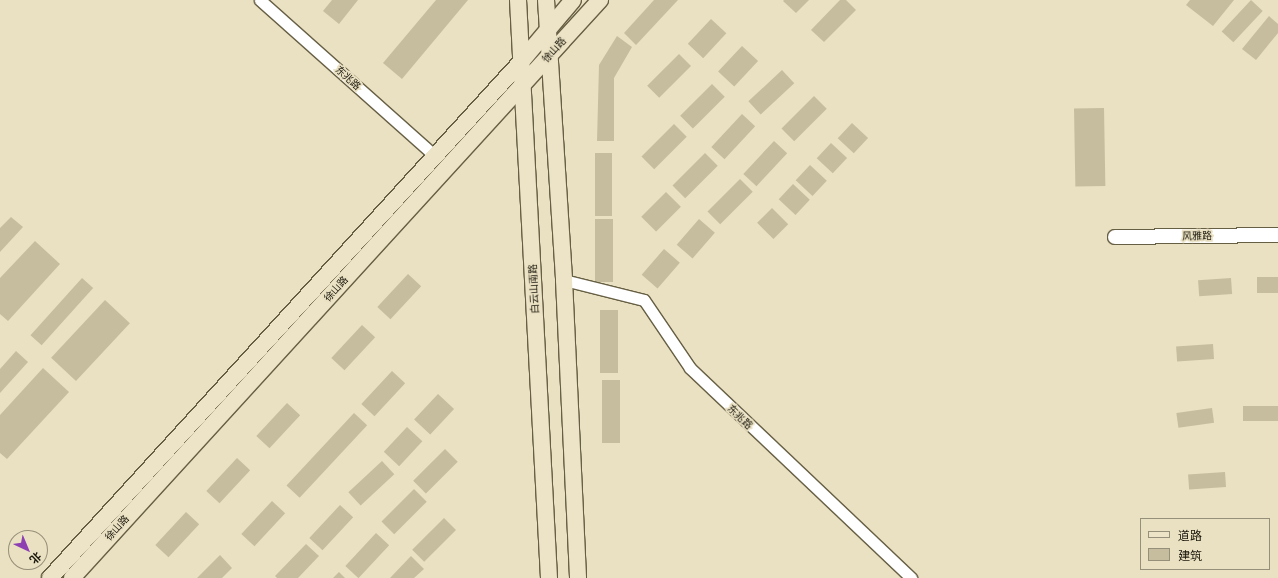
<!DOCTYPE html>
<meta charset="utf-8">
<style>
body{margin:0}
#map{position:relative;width:1278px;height:578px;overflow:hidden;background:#eae0c2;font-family:"PT Sans","Noto Sans SC",sans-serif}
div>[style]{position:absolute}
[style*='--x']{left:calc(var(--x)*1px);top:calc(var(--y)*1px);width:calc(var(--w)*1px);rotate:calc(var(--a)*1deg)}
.building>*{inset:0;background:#c6bd9e;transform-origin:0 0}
.roads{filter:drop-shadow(1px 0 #675f44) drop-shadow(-1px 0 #675f44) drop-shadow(0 1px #675f44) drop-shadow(0 -1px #675f44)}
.minor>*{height:11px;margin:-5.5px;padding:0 5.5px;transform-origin:5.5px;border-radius:5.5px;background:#fff}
.tertiary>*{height:14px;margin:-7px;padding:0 7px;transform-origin:7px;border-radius:7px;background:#fff}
.secondary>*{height:16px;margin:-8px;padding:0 8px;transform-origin:8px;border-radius:8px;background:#ede4c8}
span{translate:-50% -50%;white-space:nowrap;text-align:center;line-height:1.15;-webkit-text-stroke:3.5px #eae0c2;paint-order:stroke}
.street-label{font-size:10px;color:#19160b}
.legend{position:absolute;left:1140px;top:518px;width:130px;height:52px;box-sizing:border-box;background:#eae0c2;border:1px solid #968f79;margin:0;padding:5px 7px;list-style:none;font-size:12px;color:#19160b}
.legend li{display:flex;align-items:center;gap:8px;height:20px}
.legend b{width:20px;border:1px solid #968f79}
.north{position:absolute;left:8px;top:530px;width:40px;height:40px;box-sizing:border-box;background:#eae0c2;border:1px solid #968f79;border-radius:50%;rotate:136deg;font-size:11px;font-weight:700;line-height:16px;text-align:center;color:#19160b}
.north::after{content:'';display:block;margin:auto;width:14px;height:18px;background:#8d40b2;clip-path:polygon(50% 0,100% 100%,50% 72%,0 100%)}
</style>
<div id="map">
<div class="building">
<i style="clip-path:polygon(332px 0,358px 0,339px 24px,323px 11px)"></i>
<i style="clip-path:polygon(436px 0,468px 0,402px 79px,383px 63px)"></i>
<i style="clip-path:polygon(654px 0,678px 0,636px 45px,624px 33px)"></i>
<i style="clip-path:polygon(809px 0,796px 13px,783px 1px,784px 0)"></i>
<i style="clip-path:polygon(840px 0,846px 0,856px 10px,824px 42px,811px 30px)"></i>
<i style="clip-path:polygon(1190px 0,1234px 0,1213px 26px,1186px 5px)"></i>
<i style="left:1251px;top:0;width:16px;height:43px;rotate:43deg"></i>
<i style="clip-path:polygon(1269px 16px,1278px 24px,1278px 33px,1256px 60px,1242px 49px)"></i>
<i style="left:711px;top:19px;width:21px;height:34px;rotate:43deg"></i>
<i style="clip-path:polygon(617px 36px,632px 47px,614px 78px,614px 141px,597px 141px,599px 65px)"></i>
<i style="left:742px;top:46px;width:22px;height:35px;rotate:43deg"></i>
<i style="left:679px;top:54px;width:17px;height:45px;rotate:45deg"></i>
<i style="left:782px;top:70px;width:18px;height:46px;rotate:47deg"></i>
<i style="left:712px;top:84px;width:18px;height:45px;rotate:45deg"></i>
<i style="left:814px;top:96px;width:18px;height:46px;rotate:45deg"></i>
<i style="left:1104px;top:108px;width:78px;height:30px;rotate:89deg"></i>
<i style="left:742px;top:114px;width:18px;height:45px;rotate:43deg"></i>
<i style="left:852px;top:123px;width:22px;height:21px;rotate:43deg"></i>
<i style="left:674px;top:124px;width:18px;height:46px;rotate:45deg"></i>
<i style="left:774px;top:141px;width:18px;height:45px;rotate:43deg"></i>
<i style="left:831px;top:143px;width:22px;height:21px;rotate:43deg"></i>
<i style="left:595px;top:153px;width:17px;height:63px"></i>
<i style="left:705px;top:153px;width:18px;height:46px;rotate:45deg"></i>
<i style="left:810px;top:165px;width:23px;height:21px;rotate:43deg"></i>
<i style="left:740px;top:179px;width:18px;height:46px;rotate:45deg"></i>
<i style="left:793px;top:184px;width:23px;height:21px;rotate:43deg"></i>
<i style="left:666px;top:192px;width:21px;height:35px;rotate:45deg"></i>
<i style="left:772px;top:208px;width:23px;height:21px;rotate:45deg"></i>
<i style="clip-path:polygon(11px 217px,23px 227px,0 252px,0 228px)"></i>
<i style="left:595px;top:219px;width:18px;height:63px"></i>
<i style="left:699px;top:219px;width:21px;height:34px;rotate:41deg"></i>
<i style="clip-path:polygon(35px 241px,60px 264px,8px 321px,0 314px,0 278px)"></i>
<i style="left:664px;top:249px;width:21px;height:34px;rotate:41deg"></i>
<i style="left:408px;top:274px;width:18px;height:45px;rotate:43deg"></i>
<i style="left:1278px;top:277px;width:16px;height:21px;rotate:90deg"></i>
<i style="left:82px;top:278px;width:15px;height:77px;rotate:42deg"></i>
<i style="left:1231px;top:278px;width:16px;height:33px;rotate:86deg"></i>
<i style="left:105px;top:300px;width:34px;height:79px;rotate:43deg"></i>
<i style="left:600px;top:310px;width:18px;height:63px"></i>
<i style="left:362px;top:325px;width:18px;height:45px;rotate:43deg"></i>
<i style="left:1213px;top:344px;width:15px;height:37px;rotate:86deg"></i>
<i style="clip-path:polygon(16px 351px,28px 362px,0 393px,0 369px)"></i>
<i style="clip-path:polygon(43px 368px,69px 392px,7px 459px,0 453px,0 415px)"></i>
<i style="left:392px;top:371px;width:18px;height:45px;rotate:43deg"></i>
<i style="left:602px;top:380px;width:18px;height:63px"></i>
<i style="left:438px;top:394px;width:22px;height:35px;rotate:43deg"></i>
<i style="left:287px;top:403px;width:18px;height:45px;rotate:43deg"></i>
<i style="left:1278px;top:406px;width:15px;height:35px;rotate:90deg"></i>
<i style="left:1212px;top:408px;width:15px;height:36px;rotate:82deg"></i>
<i style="left:354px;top:413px;width:18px;height:99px;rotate:43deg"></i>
<i style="left:407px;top:427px;width:21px;height:34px;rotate:43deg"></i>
<i style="left:445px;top:449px;width:18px;height:45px;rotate:45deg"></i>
<i style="left:237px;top:458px;width:18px;height:45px;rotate:43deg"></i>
<i style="left:382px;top:461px;width:18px;height:46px;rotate:47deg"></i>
<i style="left:1225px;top:472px;width:15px;height:37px;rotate:86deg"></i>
<i style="left:414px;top:489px;width:18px;height:46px;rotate:45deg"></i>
<i style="left:272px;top:501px;width:18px;height:45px;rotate:43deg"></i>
<i style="left:340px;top:505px;width:18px;height:45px;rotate:43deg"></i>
<i style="left:186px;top:512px;width:18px;height:45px;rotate:43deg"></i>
<i style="left:444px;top:518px;width:17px;height:45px;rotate:45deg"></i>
<i style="left:376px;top:533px;width:18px;height:45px;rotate:43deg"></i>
<i style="clip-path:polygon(306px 544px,319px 556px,298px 578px,277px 578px,275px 576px)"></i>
<i style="clip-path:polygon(220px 555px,232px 568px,222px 578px,197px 578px)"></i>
<i style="clip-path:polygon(411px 556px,424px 569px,414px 578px,390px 578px)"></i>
<i style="clip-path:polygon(339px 572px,345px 578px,333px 578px)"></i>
</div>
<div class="roads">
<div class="minor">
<i style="--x:260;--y:0;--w:234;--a:41.7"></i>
<i style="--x:564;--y:280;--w:82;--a:14"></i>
<i style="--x:644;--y:300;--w:82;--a:55.9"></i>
<i style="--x:690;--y:368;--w:305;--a:43.5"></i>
</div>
<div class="tertiary">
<i style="--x:1115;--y:237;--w:163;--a:-0.7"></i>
</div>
<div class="secondary">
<i style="--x:518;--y:0;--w:579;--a:86.93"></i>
<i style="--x:546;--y:0;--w:281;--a:86.3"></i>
<i style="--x:564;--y:280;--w:298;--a:87.3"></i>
<i style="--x:50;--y:578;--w:697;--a:-47.62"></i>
<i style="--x:520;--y:63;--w:82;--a:-49.9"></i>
<i style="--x:72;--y:578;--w:783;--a:-47.59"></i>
</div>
</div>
<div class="street-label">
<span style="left:554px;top:50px;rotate:-48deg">徐山路</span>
<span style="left:348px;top:78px;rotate:42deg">东兆路</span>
<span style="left:1197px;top:236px;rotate:-1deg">风雅路</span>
<span style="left:336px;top:289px;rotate:-48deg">徐山路</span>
<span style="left:534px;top:289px;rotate:-93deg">白云山南路</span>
<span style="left:740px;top:417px;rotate:44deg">东兆路</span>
<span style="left:117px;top:528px;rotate:-48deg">徐山路</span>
</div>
<ul class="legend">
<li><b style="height:5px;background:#ede4c8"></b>道路</li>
<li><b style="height:11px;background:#c6bd9e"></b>建筑</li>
</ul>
<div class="north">北</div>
</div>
